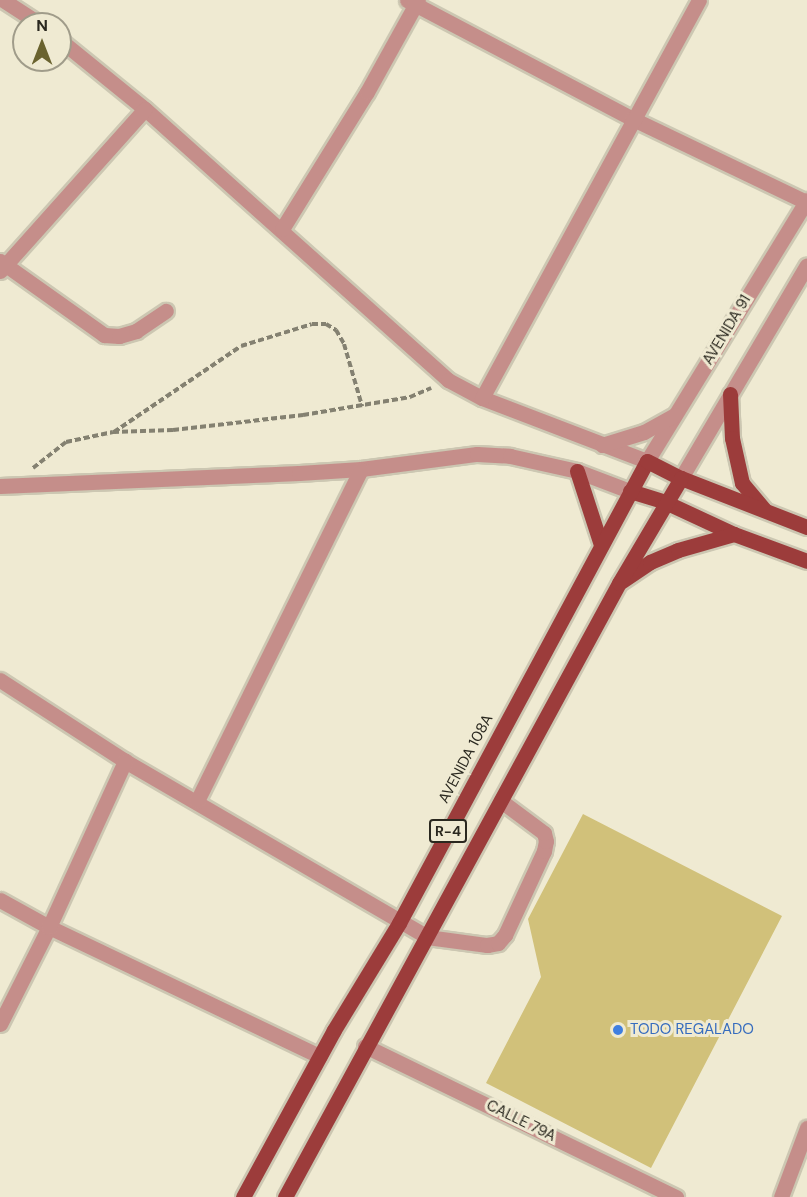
<!DOCTYPE html>
<style>
body{margin:0}
#map{position:relative;width:807px;height:1197px;overflow:hidden;background:#efead2;font-family:"DM Sans",sans-serif}
div>[style]{position:absolute}
[style*='--x']{left:calc(var(--x)*1px);top:calc(var(--y)*1px);width:calc(var(--w)*1px);rotate:calc(var(--a)*1deg)}
.building>*{inset:0;background:#d1c17a}
.path>*{height:4px;margin-top:-2px;transform-origin:0;background:repeating-linear-gradient(90deg,#848171 0 6px,transparent 0 9px)}
.roads{filter:drop-shadow(2px 0 #ccc7b2) drop-shadow(-2px 0 #ccc7b2) drop-shadow(0 2px #ccc7b2) drop-shadow(0 -2px #ccc7b2)}
.minor>*{height:15px;margin:-7.5px;padding:0 7.5px;transform-origin:7.5px;border-radius:7.5px;background:#c58e8a}
.major>*{height:15px;margin:-7.5px;padding:0 7.5px;transform-origin:7.5px;border-radius:7.5px;background:#9c3c3b}
.dots>*{width:16px;height:16px;translate:-50% -50%;box-sizing:border-box;border:3px solid #efead2;border-radius:50%}
span{translate:-50% -50%;white-space:nowrap;text-align:center;line-height:1.15;-webkit-text-stroke:6px #efead2;paint-order:stroke}
.shield-label span{padding:2px 4px;background:#efead2;border:2px solid;border-radius:4px;-webkit-text-stroke-width:0}
.shield-label{font-size:14px;color:#2a281f;font-weight:700}
.street-label{font-size:15px;color:#2a281f}
.shop-label{font-size:15px;color:#366cbe}
.left{translate:0 -50%;text-align:left}
.north{position:absolute;left:12px;top:12px;width:60px;height:60px;box-sizing:border-box;background:#efead2;border:2px solid #a09c8a;border-radius:50%;rotate:0deg;font-size:16px;font-weight:700;line-height:24px;text-align:center;color:#2a281f}
.north::after{content:'';display:block;margin:auto;width:21px;height:27px;background:#6a632f;clip-path:polygon(50% 0,100% 100%,50% 72%,0 100%)}
</style>
<div id="map">
<div class="building">
<i style="clip-path:polygon(583px 814px,782px 916px,651px 1168px,486px 1083px,541px 977px,528px 919px)"></i>
</div>
<div class="path">
<i style="--x:114;--y:432;--w:153;--a:-34.1"></i>
<i style="--x:241;--y:346;--w:74;--a:-17.2"></i>
<i style="--x:312;--y:324;--w:14;--a:0"></i>
<i style="--x:326;--y:324;--w:12;--a:31"></i>
<i style="--x:336;--y:330;--w:16;--a:60"></i>
<i style="--x:344;--y:344;--w:65;--a:73.8"></i>
<i style="--x:33;--y:468;--w:42;--a:-38.2"></i>
<i style="--x:66;--y:442;--w:48;--a:-12"></i>
<i style="--x:113;--y:432;--w:60;--a:-1.9"></i>
<i style="--x:173;--y:430;--w:131;--a:-6.6"></i>
<i style="--x:303;--y:415;--w:109;--a:-9.5"></i>
<i style="--x:410;--y:397;--w:23;--a:-23"></i>
</div>
<div class="roads">
<div class="minor">
<i style="--x:3;--y:0;--w:44;--a:33"></i>
<i style="--x:407;--y:0;--w:255;--a:27.8"></i>
<i style="--x:633;--y:119;--w:192;--a:25.6"></i>
<i style="--x:60;--y:40;--w:109;--a:39.1"></i>
<i style="--x:145;--y:109;--w:407;--a:41.8"></i>
<i style="--x:448;--y:380;--w:38;--a:28"></i>
<i style="--x:482;--y:398;--w:177;--a:20.9"></i>
<i style="--x:647;--y:461;--w:306;--a:-58.5"></i>
<i style="--x:282;--y:229;--w:161;--a:-58.2"></i>
<i style="--x:367;--y:92;--w:105;--a:-61"></i>
<i style="--x:0;--y:261;--w:128;--a:35.4"></i>
<i style="--x:104;--y:335;--w:15;--a:4"></i>
<i style="--x:119;--y:336;--w:18;--a:-16"></i>
<i style="--x:136;--y:331;--w:36;--a:-34"></i>
<i style="--x:0;--y:271;--w:217;--a:-48.2"></i>
<i style="--x:482;--y:398;--w:453;--a:-61.4"></i>
<i style="--x:602;--y:445;--w:44;--a:-17.2"></i>
<i style="--x:644;--y:432;--w:35;--a:-29"></i>
<i style="--x:681;--y:478;--w:247;--a:-59.4"></i>
<i style="--x:0;--y:486;--w:299;--a:-2.5"></i>
<i style="--x:299;--y:473;--w:62;--a:-3.7"></i>
<i style="--x:361;--y:469;--w:117;--a:-7.4"></i>
<i style="--x:477;--y:454;--w:33;--a:3"></i>
<i style="--x:510;--y:456;--w:69;--a:12.6"></i>
<i style="--x:577;--y:471;--w:57;--a:20.7"></i>
<i style="--x:0;--y:680;--w:149;--a:32.9"></i>
<i style="--x:125;--y:761;--w:350;--a:30.2"></i>
<i style="--x:427;--y:937;--w:61;--a:7.6"></i>
<i style="--x:487;--y:945;--w:11;--a:-10"></i>
<i style="--x:498;--y:943;--w:11;--a:-49"></i>
<i style="--x:505;--y:935;--w:93;--a:-65.1"></i>
<i style="--x:544;--y:851;--w:10;--a:-79"></i>
<i style="--x:546;--y:841;--w:8;--a:-104"></i>
<i style="--x:544;--y:833;--w:54;--a:-143.3"></i>
<i style="--x:197;--y:801;--w:370;--a:-63.7"></i>
<i style="--x:0;--y:900;--w:56;--a:28.9"></i>
<i style="--x:49;--y:927;--w:300;--a:25.5"></i>
<i style="--x:0;--y:1024;--w:109;--a:-63.2"></i>
<i style="--x:49;--y:927;--w:183;--a:-65.4"></i>
<i style="--x:365;--y:1046;--w:346;--a:25.9"></i>
<i style="--x:781;--y:1197;--w:74;--a:-69.4"></i>
</div>
<div class="major">
<i style="--x:730;--y:394;--w:44;--a:87.4"></i>
<i style="--x:732;--y:438;--w:46;--a:77.5"></i>
<i style="--x:742;--y:483;--w:34;--a:50"></i>
<i style="--x:577;--y:471;--w:78;--a:72"></i>
<i style="--x:630;--y:491;--w:37;--a:17"></i>
<i style="--x:665;--y:502;--w:76;--a:24.9"></i>
<i style="--x:734;--y:534;--w:78;--a:20.3"></i>
<i style="--x:622;--y:581;--w:34;--a:-34"></i>
<i style="--x:650;--y:562;--w:30;--a:-23"></i>
<i style="--x:678;--y:550;--w:58;--a:-15.9"></i>
<i style="--x:243;--y:1197;--w:190;--a:-61.4"></i>
<i style="--x:334;--y:1030;--w:125;--a:-58.7"></i>
<i style="--x:399;--y:923;--w:524;--a:-61.77"></i>
<i style="--x:647;--y:461;--w:38;--a:27"></i>
<i style="--x:681;--y:478;--w:135;--a:21.3"></i>
<i style="--x:285;--y:1197;--w:699;--a:-61.45"></i>
<i style="--x:619;--y:583;--w:122;--a:-59.4"></i>
</div>
</div>
<div class="dots">
<i style="left:618px;top:1030px;background:#3f7fe0"></i>
</div>
<div class="shield-label">
<span style="left:448px;top:831px">R-4</span>
</div>
<div class="street-label">
<span style="left:727px;top:330px;rotate:-59deg">AVENIDA 91</span>
<span style="left:466px;top:759px;rotate:-62deg">AVENIDA 108A</span>
<span style="left:521px;top:1121px;rotate:26deg">CALLE 79A</span>
</div>
<div class="shop-label">
<span class="left" style="left:630px;top:1030px">TODO REGALADO</span>
</div>
<div class="north">N</div>
</div>
